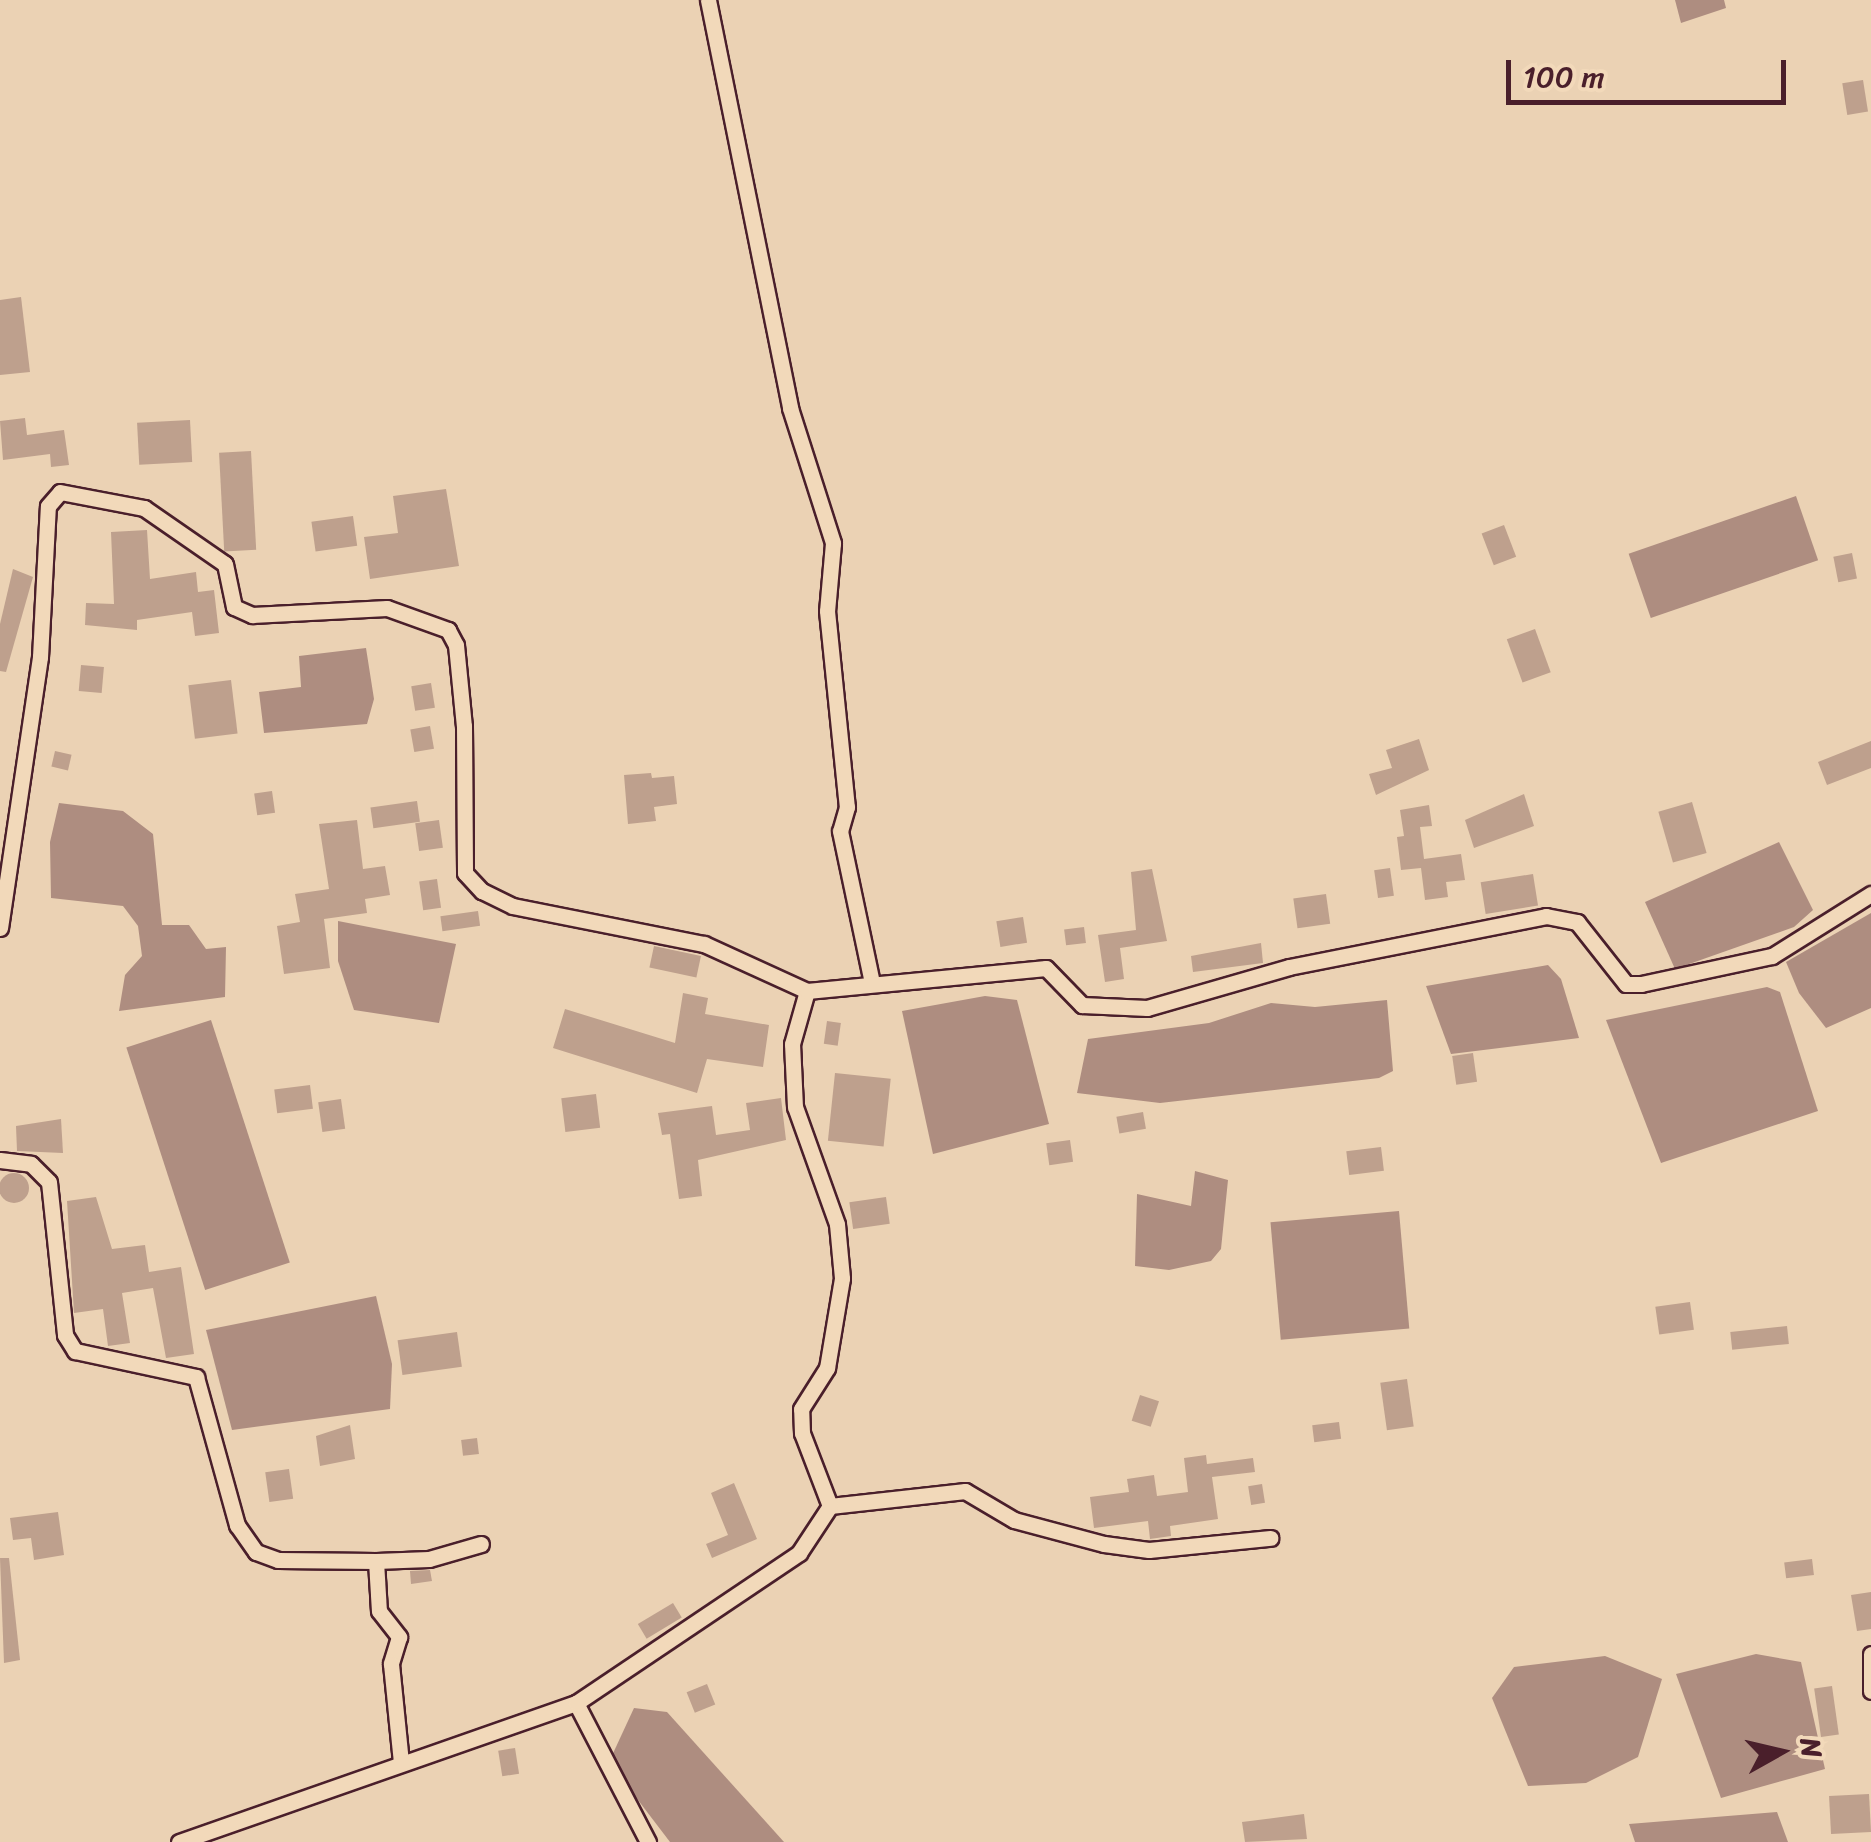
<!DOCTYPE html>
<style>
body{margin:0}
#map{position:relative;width:1871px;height:1842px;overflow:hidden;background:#ebd2b4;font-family:Sriracha,sans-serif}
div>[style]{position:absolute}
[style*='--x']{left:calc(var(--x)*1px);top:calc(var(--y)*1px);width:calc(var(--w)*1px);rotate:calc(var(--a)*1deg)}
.water>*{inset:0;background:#ae8d80;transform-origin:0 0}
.building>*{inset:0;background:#bea08d;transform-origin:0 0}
.round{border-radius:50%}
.roads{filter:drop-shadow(2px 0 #4a1f2b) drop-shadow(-2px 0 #4a1f2b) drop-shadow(0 2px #4a1f2b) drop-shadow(0 -2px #4a1f2b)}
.street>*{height:15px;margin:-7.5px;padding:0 7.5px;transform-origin:7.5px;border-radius:7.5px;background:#f2d9ba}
span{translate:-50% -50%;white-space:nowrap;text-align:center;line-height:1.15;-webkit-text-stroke:8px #f2d9ba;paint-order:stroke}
.north{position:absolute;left:1731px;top:1702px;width:100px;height:100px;-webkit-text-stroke:8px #f2d9ba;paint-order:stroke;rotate:82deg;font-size:28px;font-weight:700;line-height:40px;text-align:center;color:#4a1f2b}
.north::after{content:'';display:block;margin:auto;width:35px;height:45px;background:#4a1f2b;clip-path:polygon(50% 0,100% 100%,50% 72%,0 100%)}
.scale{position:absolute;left:1506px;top:60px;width:280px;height:45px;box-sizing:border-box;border:5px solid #4a1f2b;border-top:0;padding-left:12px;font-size:30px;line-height:35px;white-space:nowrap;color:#4a1f2b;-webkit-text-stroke:8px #f2d9ba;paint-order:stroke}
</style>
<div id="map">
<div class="water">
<i style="clip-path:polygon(1675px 0,1724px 0,1726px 8px,1681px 23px)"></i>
<i style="left:1796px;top:496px;width:68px;height:177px;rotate:71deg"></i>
<i style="clip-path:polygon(366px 648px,374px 699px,367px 724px,264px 733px,259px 692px,301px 687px,299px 656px)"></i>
<i style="clip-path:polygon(59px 803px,123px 811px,153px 834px,162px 925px,189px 925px,206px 949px,226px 947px,225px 997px,119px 1011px,125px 975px,142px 956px,138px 926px,123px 906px,51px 898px,50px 842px)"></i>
<i style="clip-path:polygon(1779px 842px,1813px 910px,1794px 927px,1675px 969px,1645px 902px)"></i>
<i style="clip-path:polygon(1871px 913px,1871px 1008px,1826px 1028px,1799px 993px,1786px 962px)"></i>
<i style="clip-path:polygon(338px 921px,456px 944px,439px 1023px,354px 1010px,338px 961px)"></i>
<i style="clip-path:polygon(1548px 965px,1561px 979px,1579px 1038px,1451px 1054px,1426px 986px)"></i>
<i style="clip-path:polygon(1767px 987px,1780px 992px,1818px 1111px,1661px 1163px,1606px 1020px)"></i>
<i style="clip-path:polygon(985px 996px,1017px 1000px,1049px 1124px,933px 1154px,902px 1011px)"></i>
<i style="clip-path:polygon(1387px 1000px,1393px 1071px,1379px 1078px,1160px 1103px,1077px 1093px,1088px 1039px,1209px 1023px,1271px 1003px,1315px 1007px)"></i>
<i style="left:211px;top:1020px;width:255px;height:89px;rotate:72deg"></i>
<i style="clip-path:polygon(1195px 1171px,1228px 1180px,1221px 1249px,1211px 1261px,1169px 1270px,1135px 1266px,1137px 1194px,1191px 1206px)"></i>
<i style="left:1399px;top:1211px;width:118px;height:129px;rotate:85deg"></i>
<i style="clip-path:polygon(376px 1296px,392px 1364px,390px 1409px,232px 1430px,206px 1330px)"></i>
<i style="clip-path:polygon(1756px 1654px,1801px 1662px,1825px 1769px,1721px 1798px,1676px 1674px)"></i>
<i style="clip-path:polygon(1605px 1656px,1662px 1679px,1638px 1757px,1586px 1783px,1528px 1786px,1492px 1698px,1514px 1667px)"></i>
<i style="clip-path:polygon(634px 1708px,667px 1712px,784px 1842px,670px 1842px,609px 1762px)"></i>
<i style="clip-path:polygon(1777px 1812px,1788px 1842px,1635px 1842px,1629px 1824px)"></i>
</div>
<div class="building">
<i style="left:1863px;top:80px;width:32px;height:21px;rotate:81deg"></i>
<i style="clip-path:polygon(21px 297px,30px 372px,0 375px,0 300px)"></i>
<i style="clip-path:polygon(25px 418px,27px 435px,64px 430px,69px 465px,51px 467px,50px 454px,3px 460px,0 421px)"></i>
<i style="left:190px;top:420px;width:42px;height:53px;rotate:87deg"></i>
<i style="left:251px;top:451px;width:99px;height:32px;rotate:87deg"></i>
<i style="clip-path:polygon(446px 489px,459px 566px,370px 579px,364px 537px,398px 533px,393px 496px)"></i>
<i style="left:353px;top:516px;width:30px;height:42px;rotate:82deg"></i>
<i style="left:1504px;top:525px;width:34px;height:24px;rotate:69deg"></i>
<i style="clip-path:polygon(147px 530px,150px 579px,196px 572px,198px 592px,214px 590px,219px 633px,195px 636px,192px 612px,137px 620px,137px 630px,85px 625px,86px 603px,114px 604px,111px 532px)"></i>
<i style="left:1852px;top:553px;width:26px;height:19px;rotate:79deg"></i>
<i style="clip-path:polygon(13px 569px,33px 577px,6px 672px,0 671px,0 624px)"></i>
<i style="left:1535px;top:629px;width:46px;height:30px;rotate:70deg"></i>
<i style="left:81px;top:665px;width:23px;height:26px;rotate:5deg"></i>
<i style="left:231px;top:680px;width:54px;height:43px;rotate:83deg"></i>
<i style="left:431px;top:683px;width:25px;height:20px;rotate:81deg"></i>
<i style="left:430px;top:726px;width:23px;height:20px;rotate:80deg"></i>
<i style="clip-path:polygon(1419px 739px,1429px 770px,1376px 795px,1369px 774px,1392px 768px,1386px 750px)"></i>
<i style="clip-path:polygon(1871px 741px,1871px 768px,1827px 785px,1818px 762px)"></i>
<i style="left:55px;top:751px;width:17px;height:16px;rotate:13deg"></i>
<i style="clip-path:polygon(651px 773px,652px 778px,674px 776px,677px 804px,654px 807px,656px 821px,628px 824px,624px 775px)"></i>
<i style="left:272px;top:791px;width:22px;height:18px;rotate:82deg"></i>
<i style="clip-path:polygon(1524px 794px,1534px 826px,1474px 848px,1465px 820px)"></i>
<i style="left:417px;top:801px;width:21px;height:47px;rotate:82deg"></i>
<i style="left:1692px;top:802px;width:53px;height:35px;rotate:74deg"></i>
<i style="clip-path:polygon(1429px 805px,1432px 826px,1420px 827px,1424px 859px,1461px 854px,1465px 880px,1446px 882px,1448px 897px,1425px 900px,1421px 868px,1401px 870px,1397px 837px,1404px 836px,1400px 810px)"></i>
<i style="clip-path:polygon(357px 820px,363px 869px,385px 866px,390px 895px,365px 899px,367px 913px,324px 919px,330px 968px,284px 974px,277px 926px,300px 922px,295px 894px,329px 889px,319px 824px)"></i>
<i style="left:439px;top:820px;width:28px;height:24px;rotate:82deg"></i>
<i style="left:1390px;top:868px;width:28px;height:16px;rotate:82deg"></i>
<i style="clip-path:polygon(1152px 869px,1167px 941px,1120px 948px,1124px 979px,1105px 982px,1098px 935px,1136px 930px,1131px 872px)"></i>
<i style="left:1533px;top:874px;width:32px;height:53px;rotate:81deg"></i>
<i style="left:437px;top:879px;width:29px;height:18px;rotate:82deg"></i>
<i style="left:1326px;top:894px;width:30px;height:33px;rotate:82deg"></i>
<i style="left:478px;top:911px;width:15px;height:38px;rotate:82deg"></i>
<i style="left:1023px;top:917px;width:26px;height:27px;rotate:81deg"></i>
<i style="left:1084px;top:927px;width:16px;height:20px;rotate:83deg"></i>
<i style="clip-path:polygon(1261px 943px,1263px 963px,1193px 972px,1191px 956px)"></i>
<i style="left:654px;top:946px;width:48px;height:22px;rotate:12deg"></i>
<i style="clip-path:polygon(683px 993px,708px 998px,705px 1014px,769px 1025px,763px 1067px,707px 1059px,697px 1093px,553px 1048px,565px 1009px,675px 1043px)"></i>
<i style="left:827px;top:1021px;width:14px;height:23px;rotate:8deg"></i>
<i style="left:1473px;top:1053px;width:29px;height:21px;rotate:82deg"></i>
<i style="left:835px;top:1073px;width:56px;height:68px;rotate:6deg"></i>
<i style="left:310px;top:1085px;width:24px;height:36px;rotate:83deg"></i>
<i style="left:596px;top:1094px;width:34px;height:35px;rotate:83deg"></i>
<i style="clip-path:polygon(781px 1098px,786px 1140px,698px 1160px,702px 1196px,679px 1199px,670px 1134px,662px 1135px,658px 1113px,712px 1106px,716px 1135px,750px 1130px,746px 1103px)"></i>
<i style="left:341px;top:1099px;width:30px;height:23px;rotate:82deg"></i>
<i style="left:1143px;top:1112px;width:17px;height:27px;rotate:80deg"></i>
<i style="clip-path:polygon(61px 1119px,63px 1153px,17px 1151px,16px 1126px)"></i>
<i style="left:1070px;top:1140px;width:22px;height:24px;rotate:82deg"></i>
<i style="left:1381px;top:1147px;width:24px;height:35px;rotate:83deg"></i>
<i class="round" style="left:-1px;top:1173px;width:30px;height:30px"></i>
<i style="clip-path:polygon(96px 1197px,112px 1249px,145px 1245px,149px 1272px,181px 1267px,194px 1354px,166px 1358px,153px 1288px,122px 1293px,130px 1343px,108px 1346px,103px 1309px,74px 1313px,67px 1201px)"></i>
<i style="left:886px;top:1197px;width:27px;height:37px;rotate:82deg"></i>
<i style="left:1690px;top:1302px;width:28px;height:35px;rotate:82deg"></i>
<i style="left:1787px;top:1326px;width:18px;height:57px;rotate:84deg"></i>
<i style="left:457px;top:1332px;width:35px;height:60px;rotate:82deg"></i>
<i style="left:1407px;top:1379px;width:48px;height:27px;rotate:82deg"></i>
<i style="left:1140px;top:1395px;width:20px;height:27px;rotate:18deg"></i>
<i style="left:1339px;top:1422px;width:17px;height:27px;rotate:83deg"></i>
<i style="clip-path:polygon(350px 1425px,355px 1459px,320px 1466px,316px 1436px)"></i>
<i style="left:477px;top:1438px;width:16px;height:16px;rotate:83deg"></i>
<i style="clip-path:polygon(1206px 1455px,1207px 1464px,1253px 1458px,1255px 1472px,1212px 1477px,1218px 1519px,1170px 1526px,1171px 1536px,1150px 1539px,1148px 1521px,1094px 1528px,1090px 1497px,1129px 1492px,1127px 1479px,1154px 1475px,1157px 1496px,1188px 1492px,1184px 1458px)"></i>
<i style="left:289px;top:1469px;width:30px;height:24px;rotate:82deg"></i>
<i style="clip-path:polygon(734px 1483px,757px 1539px,712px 1558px,706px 1544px,728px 1535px,711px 1493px)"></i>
<i style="left:1262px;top:1484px;width:19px;height:14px;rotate:81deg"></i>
<i style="clip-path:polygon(58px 1512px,64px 1555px,34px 1560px,31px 1538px,13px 1540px,10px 1518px)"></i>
<i style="clip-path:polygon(0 1558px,9px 1558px,20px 1660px,4px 1663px)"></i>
<i style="left:1812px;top:1559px;width:16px;height:28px;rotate:83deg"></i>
<i style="clip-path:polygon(430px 1570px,432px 1581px,411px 1584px,410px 1571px)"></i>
<i style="clip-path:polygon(1871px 1592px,1871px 1629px,1857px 1631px,1851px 1595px)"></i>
<i style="left:673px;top:1603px;width:17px;height:41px;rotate:59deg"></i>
<i style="left:707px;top:1684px;width:22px;height:22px;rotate:68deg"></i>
<i style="left:1832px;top:1686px;width:49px;height:18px;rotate:82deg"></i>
<i style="left:515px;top:1748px;width:26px;height:17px;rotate:81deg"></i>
<i style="left:1869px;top:1794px;width:38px;height:40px;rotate:87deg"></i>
<i style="clip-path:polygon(1304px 1814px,1307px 1839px,1245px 1842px,1242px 1822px)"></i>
</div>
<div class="roads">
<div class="street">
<i style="--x:708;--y:0;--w:416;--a:78.6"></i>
<i style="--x:790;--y:408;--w:142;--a:72.3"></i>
<i style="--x:833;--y:543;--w:68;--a:95"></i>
<i style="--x:827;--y:611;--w:197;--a:84.2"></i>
<i style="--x:847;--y:807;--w:25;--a:106"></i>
<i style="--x:840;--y:831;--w:155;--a:78.1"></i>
<i style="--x:0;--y:928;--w:274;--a:-81.6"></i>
<i style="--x:40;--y:657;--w:151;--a:-87"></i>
<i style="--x:48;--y:506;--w:18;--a:-49"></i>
<i style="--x:60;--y:492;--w:86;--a:10.8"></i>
<i style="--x:144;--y:508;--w:98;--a:34.7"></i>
<i style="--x:225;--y:564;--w:44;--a:78.2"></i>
<i style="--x:234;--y:607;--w:20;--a:24"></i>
<i style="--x:252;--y:615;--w:135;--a:-3"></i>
<i style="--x:387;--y:608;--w:65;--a:19.8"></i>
<i style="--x:448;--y:630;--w:17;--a:62"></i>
<i style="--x:456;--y:645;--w:81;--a:84.4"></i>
<i style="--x:464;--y:726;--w:147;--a:89.6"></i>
<i style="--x:465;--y:873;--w:25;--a:47"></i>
<i style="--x:482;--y:891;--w:34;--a:26"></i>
<i style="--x:513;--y:906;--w:195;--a:11.3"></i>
<i style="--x:704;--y:944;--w:113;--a:24.5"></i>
<i style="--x:0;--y:1160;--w:31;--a:7"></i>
<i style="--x:31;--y:1164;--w:25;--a:45"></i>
<i style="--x:49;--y:1182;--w:154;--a:84"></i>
<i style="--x:65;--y:1335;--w:19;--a:58"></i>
<i style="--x:75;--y:1351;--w:124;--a:12.1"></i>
<i style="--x:196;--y:1377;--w:154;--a:74.5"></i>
<i style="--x:237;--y:1525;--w:33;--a:55"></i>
<i style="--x:256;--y:1552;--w:23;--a:20"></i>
<i style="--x:278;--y:1560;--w:98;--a:0.6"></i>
<i style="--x:376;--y:1561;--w:50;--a:86.6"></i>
<i style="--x:379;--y:1611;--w:33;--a:52"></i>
<i style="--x:399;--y:1637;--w:28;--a:107"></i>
<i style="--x:391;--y:1664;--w:99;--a:84.2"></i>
<i style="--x:830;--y:1506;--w:136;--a:-6.3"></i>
<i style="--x:965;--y:1491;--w:57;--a:30.6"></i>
<i style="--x:1014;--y:1520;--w:93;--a:14.9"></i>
<i style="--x:1104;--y:1544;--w:45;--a:7.6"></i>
<i style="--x:1149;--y:1550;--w:122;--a:-5.7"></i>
<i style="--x:376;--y:1561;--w:53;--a:-2.2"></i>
<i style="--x:429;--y:1559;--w:54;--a:-16.1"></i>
<i style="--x:1871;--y:1654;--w:37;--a:90"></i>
<i style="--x:576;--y:1703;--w:157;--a:62.6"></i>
<i style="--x:179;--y:1842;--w:421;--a:-19.3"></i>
<i style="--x:576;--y:1703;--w:269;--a:-33.9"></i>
<i style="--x:799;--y:1553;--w:56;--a:-56.6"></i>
<i style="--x:830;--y:1506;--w:78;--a:-111"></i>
<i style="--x:802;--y:1433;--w:24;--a:-92"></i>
<i style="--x:801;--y:1409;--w:49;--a:-57.6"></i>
<i style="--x:827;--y:1368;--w:91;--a:-80.5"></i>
<i style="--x:842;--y:1278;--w:54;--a:-95.3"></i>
<i style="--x:837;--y:1224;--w:124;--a:-109.7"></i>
<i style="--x:795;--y:1107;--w:63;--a:-92.7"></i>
<i style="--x:792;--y:1044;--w:55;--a:-74.2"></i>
<i style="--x:807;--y:991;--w:240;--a:-5.5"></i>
<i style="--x:1046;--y:968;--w:52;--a:45.8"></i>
<i style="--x:1082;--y:1005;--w:65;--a:2.6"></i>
<i style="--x:1147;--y:1008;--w:148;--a:-16.1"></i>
<i style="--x:1289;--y:967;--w:262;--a:-11.2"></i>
<i style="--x:1546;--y:916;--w:32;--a:11"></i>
<i style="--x:1577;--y:922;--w:79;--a:51.7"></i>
<i style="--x:1626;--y:984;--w:15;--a:0"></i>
<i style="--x:1641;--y:984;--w:134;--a:-12.1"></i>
<i style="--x:1772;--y:956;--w:117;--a:-32.1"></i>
</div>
</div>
<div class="north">N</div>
<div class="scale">100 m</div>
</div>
